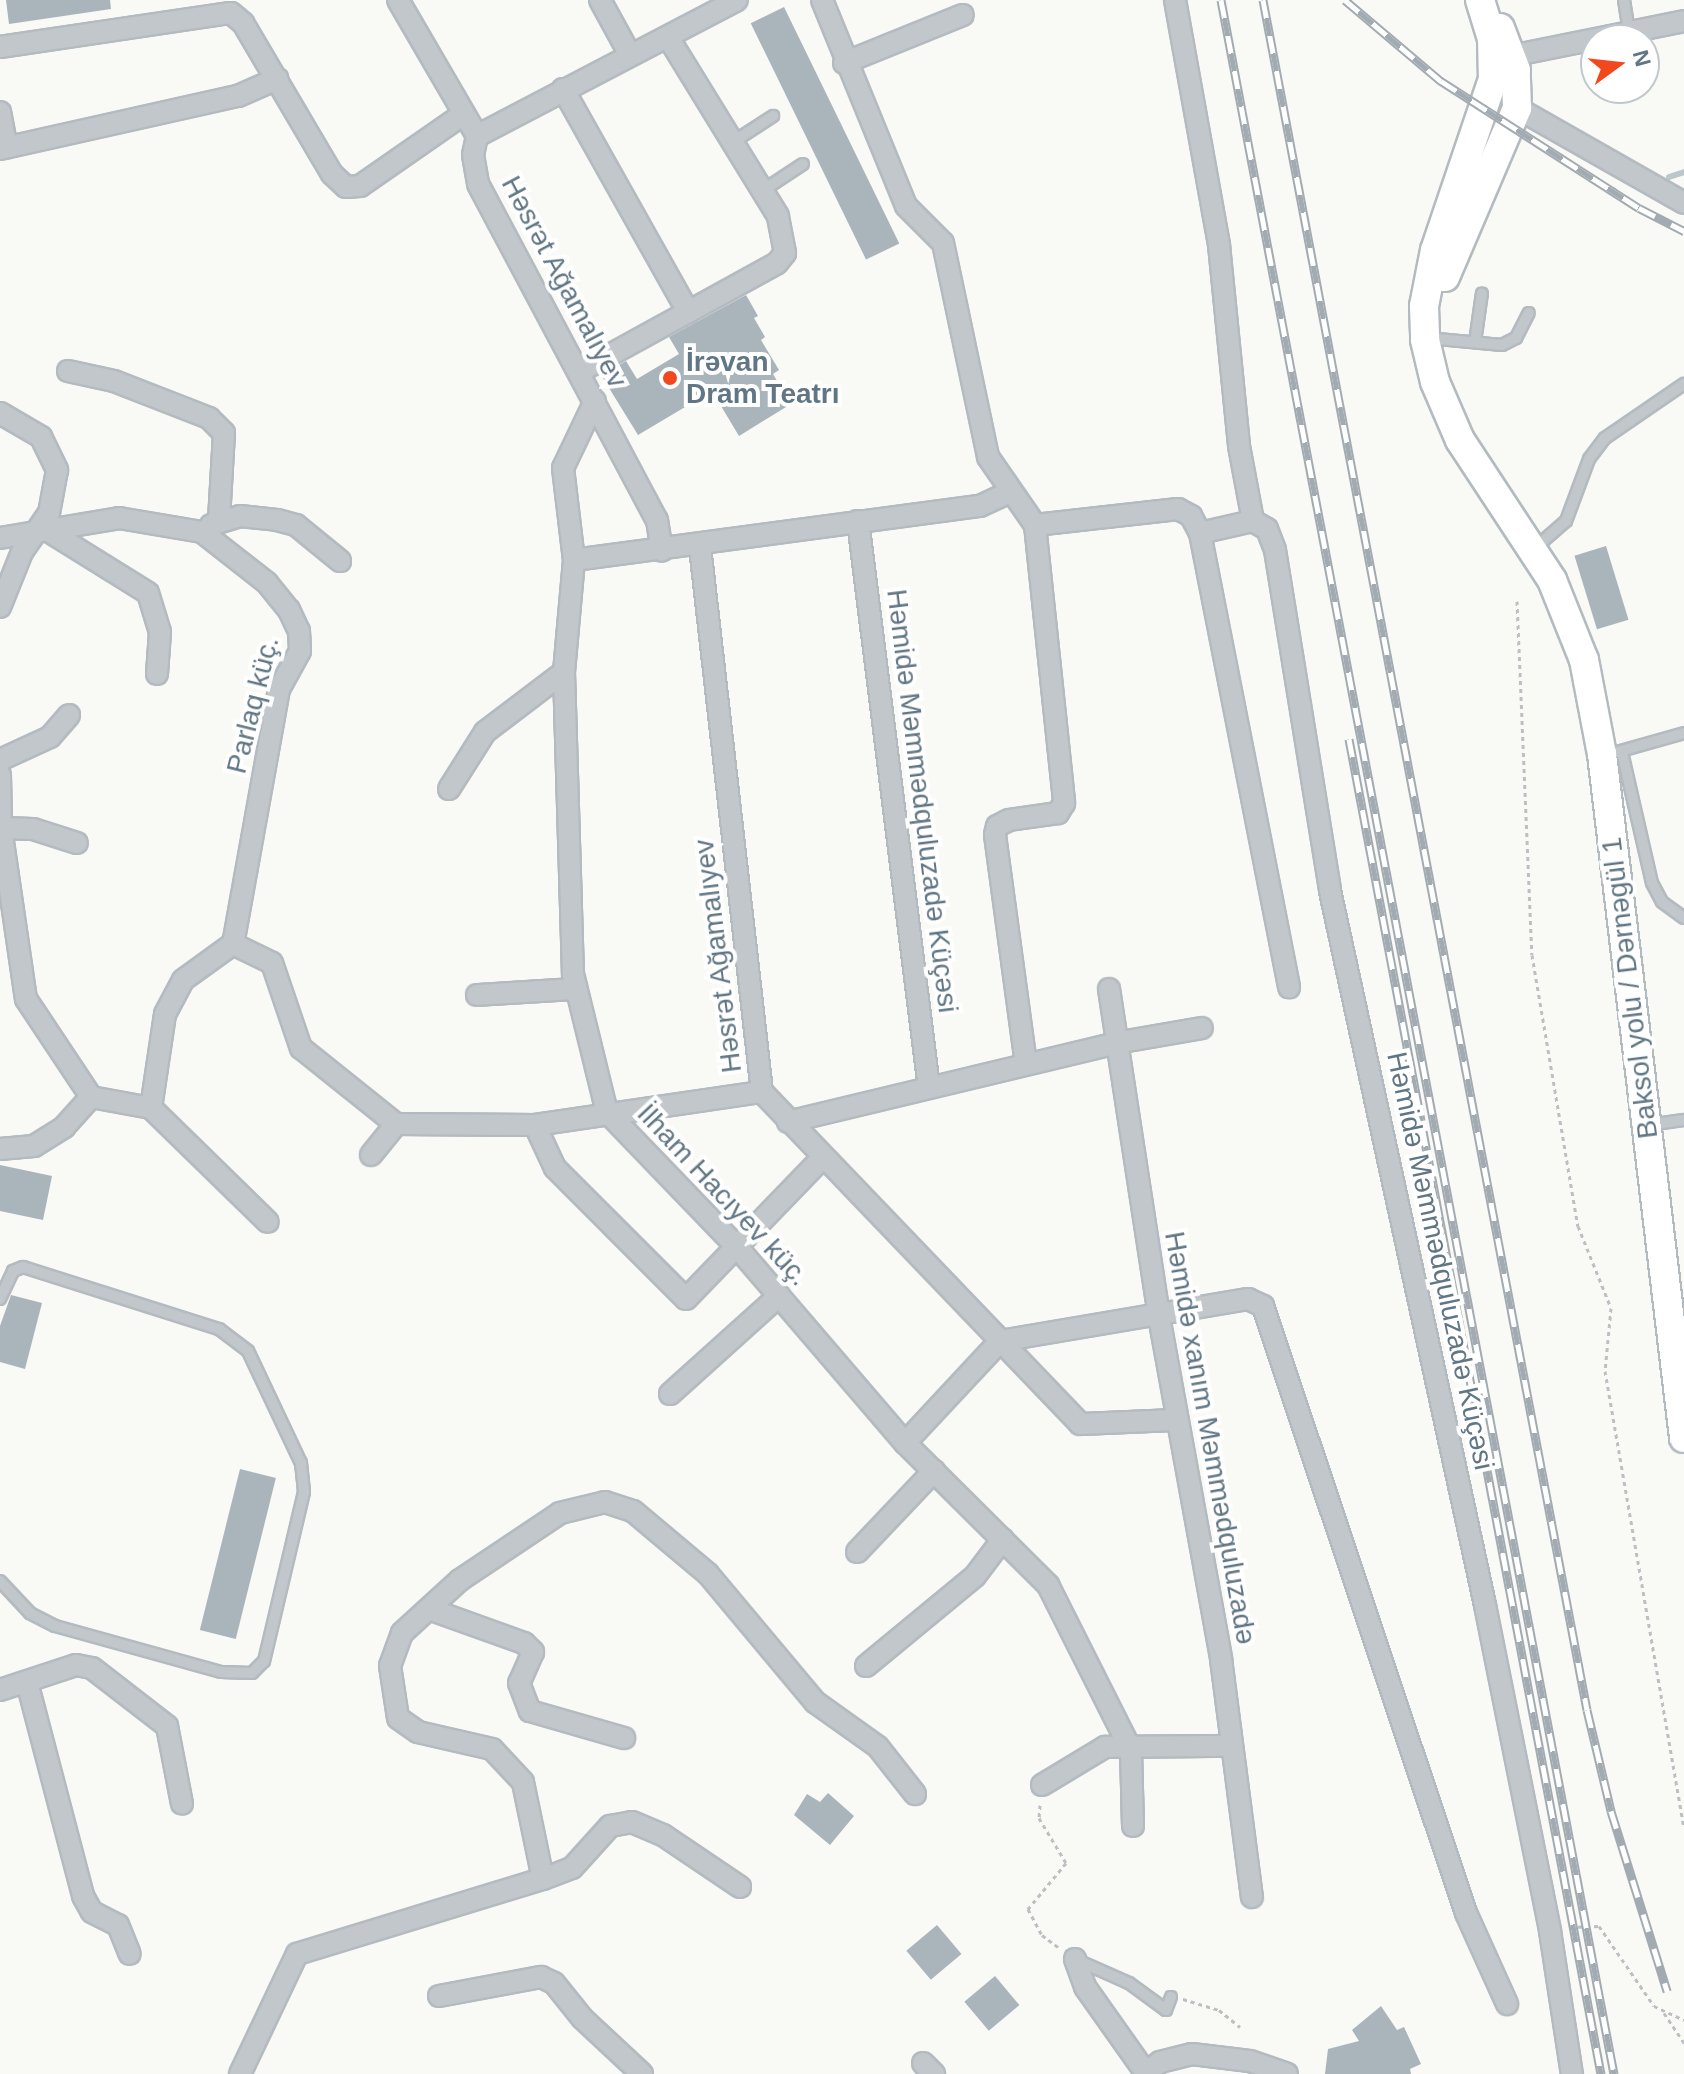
<!DOCTYPE html>
<meta charset="utf-8">
<style>
body{margin:0}
#map{position:relative;width:1684px;height:2074px;overflow:hidden;background:#f9f9f6;font-family:Arial,sans-serif}
div>[style]{position:absolute}
[style*='--x']{left:calc(var(--x)*1px);top:calc(var(--y)*1px);width:calc(var(--w)*1px);rotate:calc(var(--a)*1deg)}
.stream>*{height:6px;margin:-3px;padding:0 3px;transform-origin:3px;border-radius:3px;background:#bac8cc}
.building>*{inset:0;background:#aab4bb;transform-origin:0 0}
.path>*{height:3px;margin-top:-1.5px;transform-origin:0;background:repeating-linear-gradient(90deg,#bcc0c3 0 4px,transparent 0 8px)}
.roads{filter:drop-shadow(2px 0 #b4bbc0) drop-shadow(-2px 0 #b4bbc0) drop-shadow(0 2px #b4bbc0) drop-shadow(0 -2px #b4bbc0)}
.lane>*{height:10px;margin:-5px;padding:0 5px;transform-origin:5px;border-radius:5px;background:#c2c7cb}
.street>*{height:20px;margin:-10px;padding:0 10px;transform-origin:10px;border-radius:10px;background:#c2c7cb}
.secondary>*{height:28px;margin:-14px;padding:0 14px;transform-origin:14px;border-radius:14px;background:#fff}
.rail>*{height:9px;margin-top:-4.5px;transform-origin:0;background:repeating-linear-gradient(90deg,#fff 0 18px,#a2abb1 0 36px);box-sizing:border-box;border-block:2px solid #a2abb1}
.dots>*{width:22px;height:22px;translate:-50% -50%;box-sizing:border-box;border:4px solid #fff;border-radius:50%}
span{translate:-50% -50%;white-space:nowrap;text-align:center;line-height:1.15;-webkit-text-stroke:8px #fff;paint-order:stroke}
.street-label{font-size:28px;color:#617684}
.poi-label{font-size:28px;color:#617684;font-weight:700}
.left{translate:0 -50%;text-align:left}
.north{position:absolute;left:1580px;top:24px;width:80px;height:80px;box-sizing:border-box;background:#fff;border:2px solid #c0c8ce;border-radius:50%;rotate:75deg;font-size:22px;font-weight:700;line-height:32px;text-align:center;color:#617684}
.north::after{content:'';display:block;margin:auto;width:28px;height:36px;background:#f1481e;clip-path:polygon(50% 0,100% 100%,50% 72%,0 100%)}
</style>
<div id="map">
<div class="stream">
<i style="--x:1669;--y:177;--w:16;--a:-18"></i>
</div>
<div class="building">
<i style="clip-path:polygon(6px 0,110px 0,111px 9px,9px 24px)"></i>
<i style="left:784px;top:7px;width:263px;height:37px;rotate:64deg"></i>
<i style="clip-path:polygon(746px 295px,758px 316px,754px 318px,765px 337px,761px 340px,779px 370px,773px 374px,791px 404px,739px 436px,712px 391px,638px 435px,601px 375px,626px 361px,637px 379px,679px 354px,669px 337px)"></i>
<i style="left:1606px;top:546px;width:77px;height:33px;rotate:73deg"></i>
<i style="clip-path:polygon(0 1165px,52px 1176px,43px 1220px,0 1211px)"></i>
<i style="clip-path:polygon(11px 1295px,42px 1303px,25px 1369px,0 1362px,0 1326px)"></i>
<i style="left:240px;top:1469px;width:37px;height:166px;rotate:14deg"></i>
<i style="clip-path:polygon(828px 1793px,854px 1816px,830px 1845px,794px 1815px,807px 1794px,820px 1802px)"></i>
<i style="left:937px;top:1925px;width:38px;height:40px;rotate:50deg"></i>
<i style="left:995px;top:1976px;width:38px;height:40px;rotate:50deg"></i>
<i style="clip-path:polygon(1381px 2006px,1397px 2030px,1404px 2027px,1421px 2064px,1410px 2069px,1411px 2074px,1325px 2074px,1328px 2049px,1359px 2041px,1352px 2030px)"></i>
</div>
<div class="path">
<i style="--x:1517;--y:601;--w:354;--a:87.6"></i>
<i style="--x:1532;--y:955;--w:275;--a:80.4"></i>
<i style="--x:1578;--y:1226;--w:88;--a:68.1"></i>
<i style="--x:1611;--y:1308;--w:63;--a:95.4"></i>
<i style="--x:1605;--y:1371;--w:464;--a:80.2"></i>
<i style="--x:1040;--y:1805;--w:13;--a:94"></i>
<i style="--x:1039;--y:1818;--w:52;--a:59"></i>
<i style="--x:1066;--y:1863;--w:60;--a:129.6"></i>
<i style="--x:1028;--y:1909;--w:30;--a:62"></i>
<i style="--x:1042;--y:1935;--w:21;--a:37"></i>
<i style="--x:1570;--y:1927;--w:29;--a:-2"></i>
<i style="--x:1599;--y:1926;--w:97;--a:55.5"></i>
<i style="--x:1654;--y:2006;--w:33;--a:25"></i>
<i style="--x:1183;--y:1999;--w:38;--a:17"></i>
<i style="--x:1219;--y:2010;--w:27;--a:39"></i>
<i style="--x:1664;--y:2013;--w:36;--a:56"></i>
</div>
<div class="roads">
<div class="lane">
<i style="--x:1624;--y:0;--w:33;--a:81"></i>
<i style="--x:733;--y:142;--w:48;--a:-33"></i>
<i style="--x:762;--y:191;--w:49;--a:-33.4"></i>
<i style="--x:1438;--y:339;--w:64;--a:5.4"></i>
<i style="--x:1502;--y:345;--w:16;--a:-27"></i>
<i style="--x:1516;--y:338;--w:28;--a:-63"></i>
<i style="--x:1475;--y:342;--w:49;--a:-81.9"></i>
<i style="--x:1535;--y:548;--w:41;--a:-41.1"></i>
<i style="--x:1566;--y:521;--w:66;--a:-69.6"></i>
<i style="--x:1589;--y:459;--w:26;--a:-53"></i>
<i style="--x:1605;--y:438;--w:96;--a:-34.4"></i>
<i style="--x:1617;--y:752;--w:70;--a:-15.8"></i>
<i style="--x:1622;--y:752;--w:134;--a:77.1"></i>
<i style="--x:1652;--y:883;--w:21;--a:62"></i>
<i style="--x:1662;--y:902;--w:27;--a:36"></i>
<i style="--x:1648;--y:1125;--w:36;--a:-8"></i>
<i style="--x:0;--y:1299;--w:31;--a:-65"></i>
<i style="--x:13;--y:1271;--w:11;--a:-22"></i>
<i style="--x:23;--y:1267;--w:206;--a:17.6"></i>
<i style="--x:219;--y:1329;--w:36;--a:37"></i>
<i style="--x:248;--y:1351;--w:124;--a:64.7"></i>
<i style="--x:301;--y:1463;--w:29;--a:84"></i>
<i style="--x:304;--y:1492;--w:174;--a:103.3"></i>
<i style="--x:264;--y:1661;--w:17;--a:135"></i>
<i style="--x:252;--y:1673;--w:31;--a:-178"></i>
<i style="--x:221;--y:1672;--w:172;--a:-164.5"></i>
<i style="--x:55;--y:1626;--w:28;--a:-153"></i>
<i style="--x:30;--y:1613;--w:44;--a:-133.2"></i>
<i style="--x:1077;--y:1960;--w:57;--a:23.9"></i>
<i style="--x:1129;--y:1983;--w:46;--a:36.1"></i>
<i style="--x:1166;--y:2010;--w:14;--a:-69"></i>
</div>
<div class="street">
<i style="--x:398;--y:0;--w:157;--a:59.8"></i>
<i style="--x:477;--y:136;--w:19;--a:102"></i>
<i style="--x:473;--y:155;--w:29;--a:80"></i>
<i style="--x:478;--y:184;--w:381;--a:62"></i>
<i style="--x:657;--y:520;--w:31;--a:81"></i>
<i style="--x:600;--y:0;--w:60;--a:61.3"></i>
<i style="--x:822;--y:0;--w:222;--a:67.8"></i>
<i style="--x:906;--y:206;--w:52;--a:45"></i>
<i style="--x:943;--y:243;--w:219;--a:78.1"></i>
<i style="--x:988;--y:457;--w:83;--a:55.3"></i>
<i style="--x:1035;--y:525;--w:280;--a:84"></i>
<i style="--x:1064;--y:803;--w:12;--a:121"></i>
<i style="--x:1058;--y:813;--w:49;--a:171.9"></i>
<i style="--x:1009;--y:820;--w:13;--a:153"></i>
<i style="--x:997;--y:826;--w:9;--a:103"></i>
<i style="--x:995;--y:835;--w:231;--a:82.3"></i>
<i style="--x:1175;--y:0;--w:249;--a:79.8"></i>
<i style="--x:1219;--y:245;--w:202;--a:84.3"></i>
<i style="--x:1239;--y:446;--w:76;--a:79.4"></i>
<i style="--x:0;--y:47;--w:233;--a:-8.4"></i>
<i style="--x:231;--y:13;--w:16;--a:40"></i>
<i style="--x:243;--y:23;--w:175;--a:59.5"></i>
<i style="--x:332;--y:174;--w:19;--a:43"></i>
<i style="--x:346;--y:187;--w:14;--a:-4"></i>
<i style="--x:360;--y:186;--w:124;--a:-34.8"></i>
<i style="--x:1511;--y:56;--w:177;--a:-11.4"></i>
<i style="--x:844;--y:63;--w:128;--a:-22"></i>
<i style="--x:563;--y:89;--w:256;--a:60.7"></i>
<i style="--x:1517;--y:108;--w:192;--a:29.6"></i>
<i style="--x:0;--y:112;--w:36;--a:79"></i>
<i style="--x:477;--y:136;--w:293;--a:-27.6"></i>
<i style="--x:0;--y:149;--w:244;--a:-12.6"></i>
<i style="--x:238;--y:96;--w:43;--a:-23.6"></i>
<i style="--x:68;--y:371;--w:47;--a:12.3"></i>
<i style="--x:114;--y:381;--w:102;--a:21.3"></i>
<i style="--x:209;--y:418;--w:21;--a:45"></i>
<i style="--x:224;--y:433;--w:86;--a:93.3"></i>
<i style="--x:579;--y:372;--w:226;--a:-28.8"></i>
<i style="--x:777;--y:263;--w:13;--a:-51"></i>
<i style="--x:785;--y:253;--w:38;--a:-101"></i>
<i style="--x:778;--y:216;--w:210;--a:-121.6"></i>
<i style="--x:595;--y:401;--w:74;--a:115.5"></i>
<i style="--x:563;--y:468;--w:93;--a:83.2"></i>
<i style="--x:574;--y:560;--w:112;--a:95.1"></i>
<i style="--x:564;--y:672;--w:302;--a:88.3"></i>
<i style="--x:573;--y:974;--w:142;--a:76.2"></i>
<i style="--x:607;--y:1112;--w:187;--a:46.1"></i>
<i style="--x:737;--y:1247;--w:258;--a:49.4"></i>
<i style="--x:905;--y:1443;--w:202;--a:44.8"></i>
<i style="--x:1048;--y:1585;--w:185;--a:63.3"></i>
<i style="--x:1131;--y:1750;--w:76;--a:88.5"></i>
<i style="--x:0;--y:413;--w:48;--a:30.3"></i>
<i style="--x:41;--y:437;--w:37;--a:64"></i>
<i style="--x:57;--y:470;--w:44;--a:100.5"></i>
<i style="--x:49;--y:513;--w:47;--a:124.7"></i>
<i style="--x:22;--y:552;--w:59;--a:111.8"></i>
<i style="--x:858;--y:521;--w:571;--a:82.86"></i>
<i style="--x:211;--y:525;--w:30;--a:-17"></i>
<i style="--x:240;--y:516;--w:37;--a:6"></i>
<i style="--x:277;--y:520;--w:20;--a:15"></i>
<i style="--x:296;--y:525;--w:57;--a:39.3"></i>
<i style="--x:1035;--y:525;--w:144;--a:-6.4"></i>
<i style="--x:1178;--y:509;--w:15;--a:28"></i>
<i style="--x:1191;--y:516;--w:19;--a:62"></i>
<i style="--x:1200;--y:533;--w:463;--a:78.9"></i>
<i style="--x:50;--y:532;--w:115;--a:31.9"></i>
<i style="--x:148;--y:593;--w:41;--a:72.9"></i>
<i style="--x:160;--y:632;--w:42;--a:94.1"></i>
<i style="--x:1200;--y:533;--w:54;--a:-12.8"></i>
<i style="--x:1253;--y:521;--w:16;--a:30"></i>
<i style="--x:1267;--y:529;--w:22;--a:69"></i>
<i style="--x:1275;--y:550;--w:345;--a:80.8"></i>
<i style="--x:1330;--y:891;--w:731;--a:77.75"></i>
<i style="--x:1485;--y:1605;--w:332;--a:78.7"></i>
<i style="--x:1550;--y:1931;--w:145;--a:81.3"></i>
<i style="--x:0;--y:538;--w:121;--a:-9.5"></i>
<i style="--x:119;--y:518;--w:84;--a:9.6"></i>
<i style="--x:202;--y:532;--w:83;--a:38.1"></i>
<i style="--x:267;--y:583;--w:35;--a:51"></i>
<i style="--x:289;--y:610;--w:23;--a:65"></i>
<i style="--x:299;--y:631;--w:20;--a:87"></i>
<i style="--x:300;--y:651;--w:43;--a:118.9"></i>
<i style="--x:279;--y:689;--w:259;--a:100.2"></i>
<i style="--x:700;--y:547;--w:549;--a:83.51"></i>
<i style="--x:762;--y:1092;--w:460;--a:46.2"></i>
<i style="--x:1080;--y:1424;--w:96;--a:-2.4"></i>
<i style="--x:574;--y:560;--w:410;--a:-7.6"></i>
<i style="--x:980;--y:506;--w:31;--a:-25"></i>
<i style="--x:0;--y:760;--w:55;--a:-24.7"></i>
<i style="--x:50;--y:737;--w:29;--a:-49"></i>
<i style="--x:0;--y:775;--w:53;--a:88.9"></i>
<i style="--x:1;--y:828;--w:173;--a:81.7"></i>
<i style="--x:26;--y:999;--w:118;--a:56.4"></i>
<i style="--x:449;--y:789;--w:67;--a:-57.7"></i>
<i style="--x:485;--y:732;--w:99;--a:-37.2"></i>
<i style="--x:1;--y:828;--w:32;--a:2"></i>
<i style="--x:33;--y:829;--w:46;--a:17.7"></i>
<i style="--x:1109;--y:989;--w:326;--a:81.3"></i>
<i style="--x:1158;--y:1311;--w:354;--a:79.7"></i>
<i style="--x:1221;--y:1659;--w:240;--a:82.6"></i>
<i style="--x:477;--y:995;--w:99;--a:-3.5"></i>
<i style="--x:151;--y:1108;--w:163;--a:44.3"></i>
<i style="--x:788;--y:1122;--w:337;--a:-13.5"></i>
<i style="--x:1116;--y:1043;--w:87;--a:-9.9"></i>
<i style="--x:535;--y:1125;--w:47;--a:65.1"></i>
<i style="--x:555;--y:1168;--w:185;--a:45"></i>
<i style="--x:686;--y:1299;--w:196;--a:-46"></i>
<i style="--x:0;--y:1149;--w:34;--a:-5"></i>
<i style="--x:34;--y:1146;--w:36;--a:-32"></i>
<i style="--x:64;--y:1127;--w:40;--a:-48"></i>
<i style="--x:91;--y:1097;--w:61;--a:10.4"></i>
<i style="--x:151;--y:1108;--w:95;--a:-81.5"></i>
<i style="--x:165;--y:1014;--w:38;--a:-62"></i>
<i style="--x:183;--y:980;--w:62;--a:-35.8"></i>
<i style="--x:233;--y:944;--w:43;--a:26"></i>
<i style="--x:272;--y:963;--w:90;--a:71.2"></i>
<i style="--x:301;--y:1048;--w:122;--a:38.7"></i>
<i style="--x:396;--y:1124;--w:139;--a:0.4"></i>
<i style="--x:535;--y:1125;--w:229;--a:-8.3"></i>
<i style="--x:371;--y:1155;--w:40;--a:-51"></i>
<i style="--x:670;--y:1394;--w:147;--a:-42"></i>
<i style="--x:905;--y:1443;--w:139;--a:-47"></i>
<i style="--x:1000;--y:1341;--w:252;--a:-9.6"></i>
<i style="--x:1248;--y:1299;--w:17;--a:25"></i>
<i style="--x:1263;--y:1306;--w:640;--a:71.51"></i>
<i style="--x:1466;--y:1913;--w:100;--a:65.7"></i>
<i style="--x:857;--y:1552;--w:112;--a:-46.5"></i>
<i style="--x:429;--y:1609;--w:101;--a:19.7"></i>
<i style="--x:524;--y:1643;--w:13;--a:45"></i>
<i style="--x:533;--y:1652;--w:34;--a:114"></i>
<i style="--x:519;--y:1683;--w:30;--a:69"></i>
<i style="--x:530;--y:1711;--w:98;--a:16"></i>
<i style="--x:866;--y:1666;--w:141;--a:-39.5"></i>
<i style="--x:975;--y:1576;--w:46;--a:-52.9"></i>
<i style="--x:27;--y:1682;--w:221;--a:75.3"></i>
<i style="--x:83;--y:1896;--w:18;--a:61"></i>
<i style="--x:92;--y:1912;--w:29;--a:27"></i>
<i style="--x:118;--y:1925;--w:31;--a:68"></i>
<i style="--x:0;--y:1690;--w:80;--a:-18.2"></i>
<i style="--x:76;--y:1665;--w:16;--a:11"></i>
<i style="--x:92;--y:1668;--w:95;--a:37.7"></i>
<i style="--x:167;--y:1726;--w:79;--a:79.1"></i>
<i style="--x:1042;--y:1785;--w:74;--a:-31.1"></i>
<i style="--x:1105;--y:1747;--w:127;--a:-0.5"></i>
<i style="--x:543;--y:1879;--w:31;--a:-21"></i>
<i style="--x:572;--y:1868;--w:57;--a:-47.9"></i>
<i style="--x:610;--y:1826;--w:22;--a:-10"></i>
<i style="--x:632;--y:1822;--w:34;--a:23"></i>
<i style="--x:663;--y:1835;--w:93;--a:34"></i>
<i style="--x:1075;--y:1959;--w:30;--a:70"></i>
<i style="--x:1085;--y:1987;--w:105;--a:54.7"></i>
<i style="--x:439;--y:1996;--w:104;--a:-10.6"></i>
<i style="--x:541;--y:1977;--w:14;--a:25"></i>
<i style="--x:554;--y:1983;--w:45;--a:51.3"></i>
<i style="--x:582;--y:2018;--w:82;--a:43"></i>
<i style="--x:923;--y:2063;--w:16;--a:45"></i>
<i style="--x:1146;--y:2073;--w:18;--a:-38"></i>
<i style="--x:1160;--y:2062;--w:33;--a:-14"></i>
<i style="--x:1192;--y:2054;--w:58;--a:6.9"></i>
<i style="--x:1250;--y:2061;--w:39;--a:19"></i>
<i style="--x:240;--y:2074;--w:133;--a:-64.6"></i>
<i style="--x:297;--y:1954;--w:257;--a:-17"></i>
<i style="--x:543;--y:1879;--w:99;--a:-101.7"></i>
<i style="--x:523;--y:1782;--w:45;--a:-133.2"></i>
<i style="--x:492;--y:1749;--w:76;--a:-167.1"></i>
<i style="--x:418;--y:1732;--w:24;--a:-145"></i>
<i style="--x:398;--y:1718;--w:53;--a:-98.7"></i>
<i style="--x:390;--y:1666;--w:35;--a:-70"></i>
<i style="--x:402;--y:1633;--w:79;--a:-42.4"></i>
<i style="--x:460;--y:1580;--w:120;--a:-33.8"></i>
<i style="--x:560;--y:1513;--w:46;--a:-13.7"></i>
<i style="--x:605;--y:1502;--w:29;--a:18"></i>
<i style="--x:633;--y:1511;--w:98;--a:40"></i>
<i style="--x:708;--y:1574;--w:167;--a:50.1"></i>
<i style="--x:815;--y:1702;--w:77;--a:35.5"></i>
<i style="--x:878;--y:1747;--w:60;--a:51.8"></i>
</div>
<div class="secondary">
<i style="--x:1480;--y:0;--w:41;--a:72.9"></i>
<i style="--x:1492;--y:39;--w:40;--a:88.6"></i>
<i style="--x:1493;--y:79;--w:181;--a:108.7"></i>
<i style="--x:1435;--y:250;--w:57;--a:101.1"></i>
<i style="--x:1424;--y:306;--w:34;--a:88"></i>
<i style="--x:1425;--y:340;--w:43;--a:76.6"></i>
<i style="--x:1435;--y:382;--w:63;--a:66.7"></i>
<i style="--x:1460;--y:440;--w:168;--a:56.7"></i>
<i style="--x:1552;--y:580;--w:86;--a:68.2"></i>
<i style="--x:1584;--y:660;--w:96;--a:79.2"></i>
<i style="--x:1602;--y:754;--w:689;--a:83.16"></i>
<i style="--x:1445;--y:277;--w:184;--a:-66.9"></i>
<i style="--x:1517;--y:108;--w:38;--a:-92"></i>
<i style="--x:1516;--y:70;--w:45;--a:-110.9"></i>
</div>
</div>
<div class="rail">
<i style="--x:1221;--y:0;--w:2111;--a:79.27"></i>
<i style="--x:1263;--y:0;--w:1740;--a:79.27"></i>
<i style="--x:1587;--y:1710;--w:104;--a:76.6"></i>
<i style="--x:1611;--y:1811;--w:189;--a:72.7"></i>
<i style="--x:1345;--y:0;--w:126;--a:40.2"></i>
<i style="--x:1441;--y:81;--w:235;--a:32.7"></i>
<i style="--x:1639;--y:208;--w:51;--a:27.1"></i>
<i style="--x:1349;--y:739;--w:1359;--a:79.31"></i>
</div>
<div class="dots">
<i style="left:670px;top:378px;background:#f1481e"></i>
</div>
<div class="street-label">
<span style="left:564px;top:282px;rotate:62deg">Həsrət Ağamalıyev</span>
<span style="left:253px;top:705px;rotate:-76deg">Parlaq küç.</span>
<span style="left:922px;top:801px;rotate:83deg">Həmidə Məmmədquluzadə Küçəsi</span>
<span style="left:718px;top:956px;rotate:-97deg">Həsrət Ağamalıyev</span>
<span style="left:1630px;top:988px;rotate:-97deg">Baksol yolu / Dərnəgül 1</span>
<span style="left:723px;top:1195px;rotate:47deg">İlham Hacıyev küç.</span>
<span style="left:1440px;top:1261px;rotate:78deg">Həmidə Məmmədquluzadə Küçəsi</span>
<span style="left:1210px;top:1438px;rotate:80deg">Həmidə xanım Məmmədquluzadə</span>
</div>
<div class="poi-label">
<span class="left" style="left:686px;top:378px">İrəvan<br>Dram Teatrı</span>
</div>
<div class="north">N</div>
</div>
